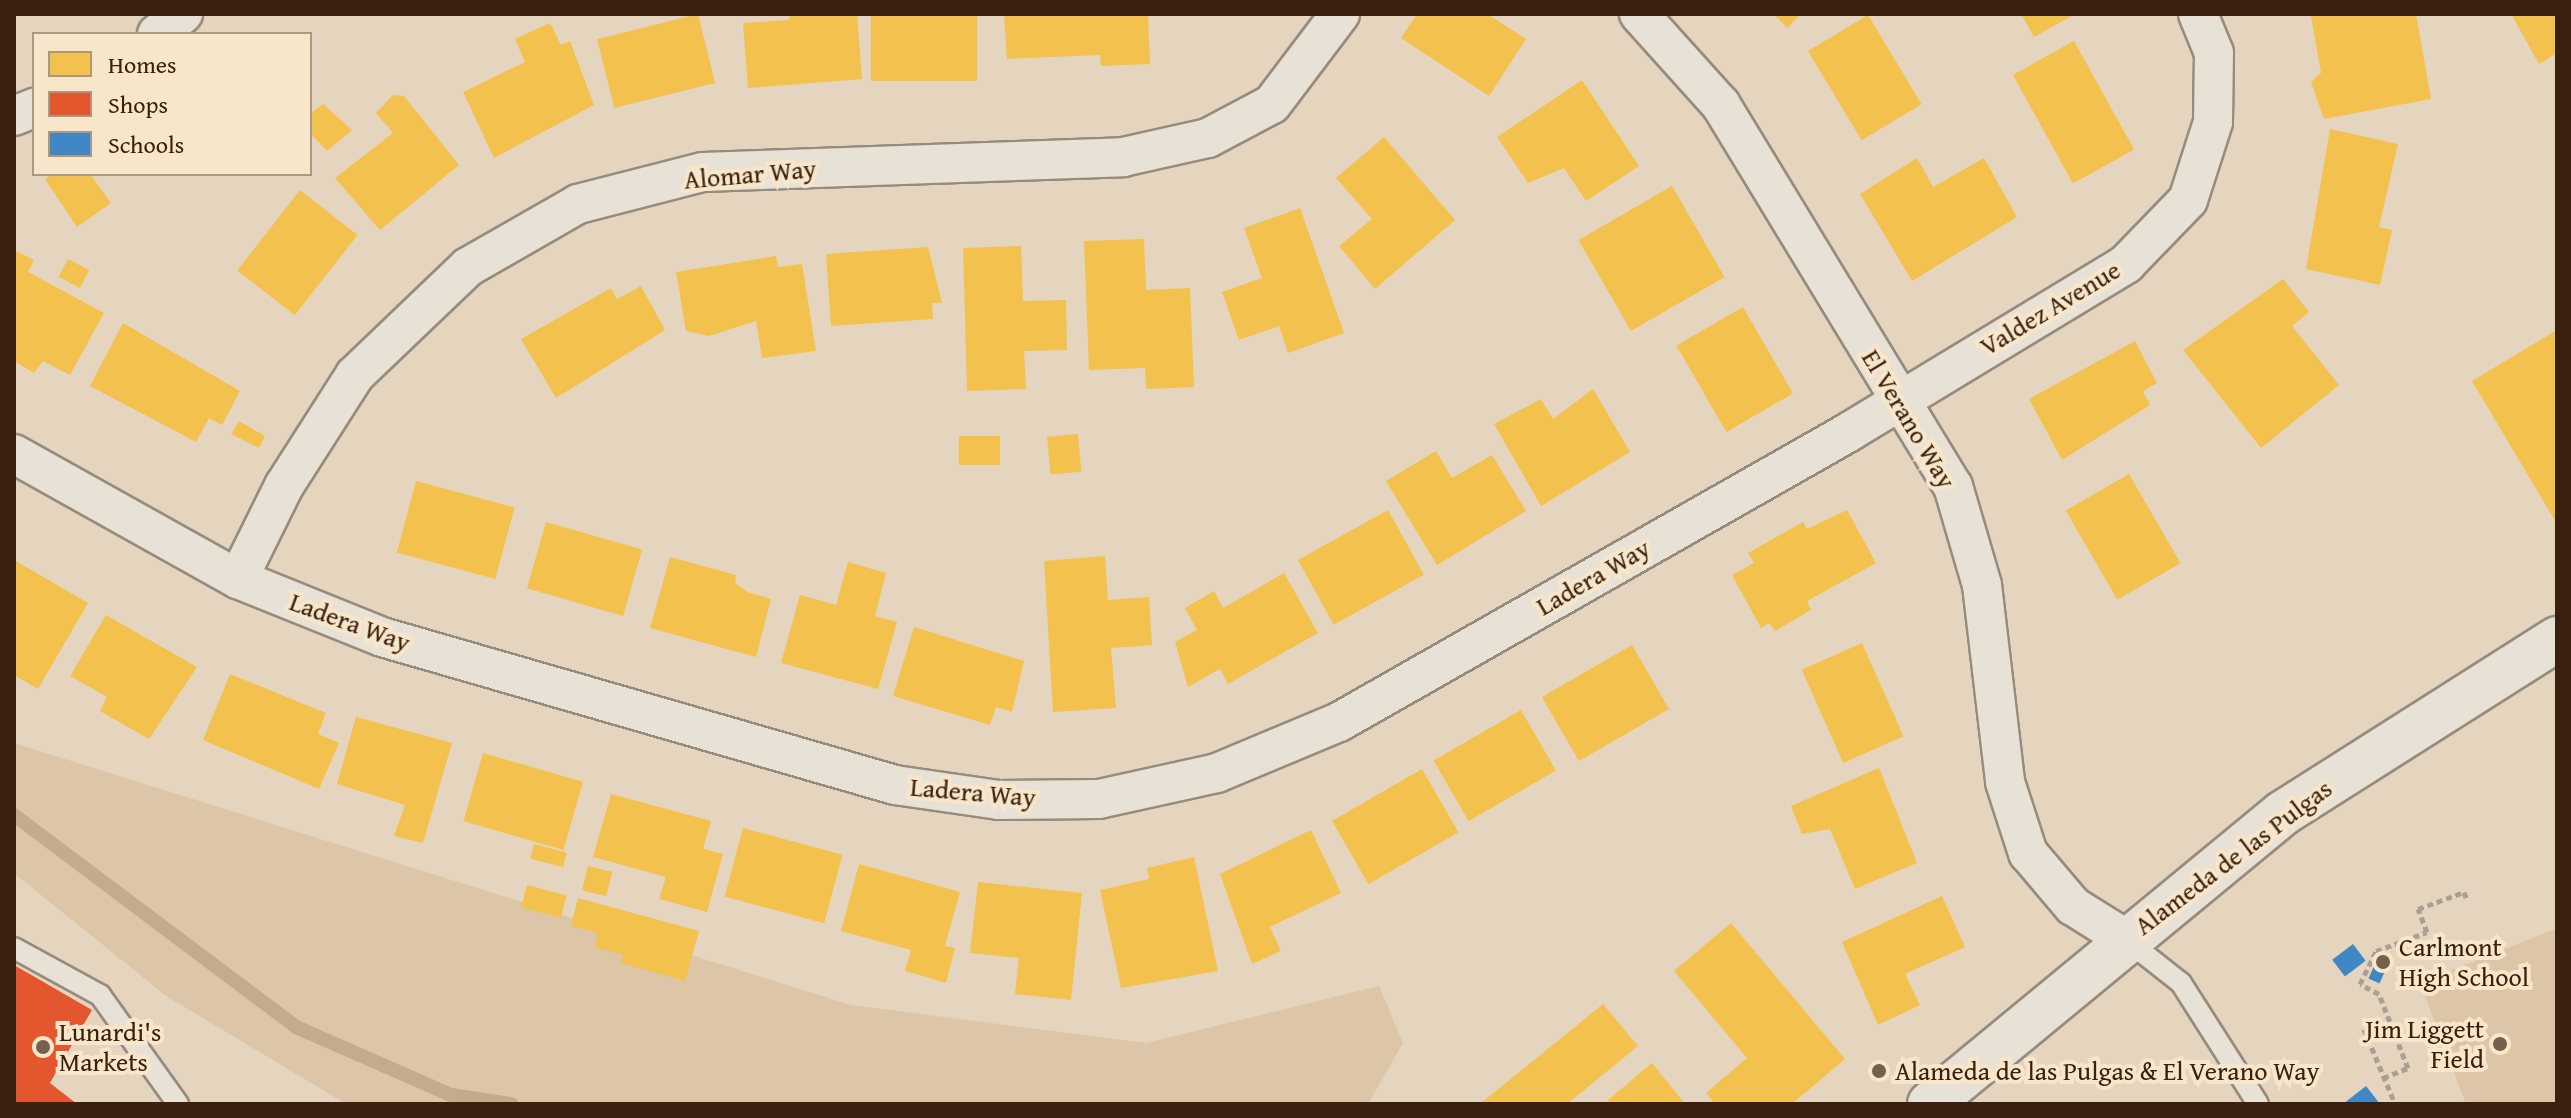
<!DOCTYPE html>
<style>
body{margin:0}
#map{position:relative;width:2571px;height:1118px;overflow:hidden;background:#e5d5be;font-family:"Gentium Book Plus",serif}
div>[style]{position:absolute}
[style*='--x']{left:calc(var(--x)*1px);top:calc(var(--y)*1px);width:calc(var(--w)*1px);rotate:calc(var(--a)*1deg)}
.green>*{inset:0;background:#dcc6a7}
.homes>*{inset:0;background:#f2c14e;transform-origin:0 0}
.shops>*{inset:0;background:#e4572e}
.schools>*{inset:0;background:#3f88c5;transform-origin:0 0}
.stream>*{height:14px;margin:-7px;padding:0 7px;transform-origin:7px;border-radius:7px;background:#c3ac8e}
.path>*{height:5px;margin-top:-2.5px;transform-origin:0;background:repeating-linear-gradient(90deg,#a99f95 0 6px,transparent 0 10px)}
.roads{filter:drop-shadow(2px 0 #978b7d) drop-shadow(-2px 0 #978b7d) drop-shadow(0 2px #978b7d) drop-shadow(0 -2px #978b7d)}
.lane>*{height:20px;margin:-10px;padding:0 10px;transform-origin:10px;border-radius:10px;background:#e8e1d6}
.street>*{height:38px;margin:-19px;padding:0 19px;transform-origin:19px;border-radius:19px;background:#e8e1d6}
.secondary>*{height:44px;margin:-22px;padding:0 22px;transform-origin:22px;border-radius:22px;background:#e8e1d6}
.dots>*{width:22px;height:22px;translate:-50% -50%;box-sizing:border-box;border:4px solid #f8e6cb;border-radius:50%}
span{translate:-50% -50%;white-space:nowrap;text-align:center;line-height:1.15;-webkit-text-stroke:8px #f8e6cb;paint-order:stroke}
.street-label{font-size:26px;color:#3a210f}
.poi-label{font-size:26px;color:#3a210f}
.left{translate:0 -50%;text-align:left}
.right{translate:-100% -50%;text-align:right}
.frame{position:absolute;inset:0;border:16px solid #3a210f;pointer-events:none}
.legend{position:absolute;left:32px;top:32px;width:280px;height:144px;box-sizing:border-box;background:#f8e6cb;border:2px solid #ac9780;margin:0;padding:10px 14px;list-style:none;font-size:24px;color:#3a210f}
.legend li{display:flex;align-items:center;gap:16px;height:40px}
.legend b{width:40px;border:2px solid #ac9780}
</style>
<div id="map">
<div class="green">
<i style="clip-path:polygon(14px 743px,851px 1005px,1146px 1043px,1379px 986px,1403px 1043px,1368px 1104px,346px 1104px,166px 996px,14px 873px)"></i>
<i style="clip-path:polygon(2557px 928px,2557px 1104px,2466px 1104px,2420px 983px)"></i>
</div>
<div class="homes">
<i style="left:698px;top:14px;width:71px;height:104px;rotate:76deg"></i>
<i style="clip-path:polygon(789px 14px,857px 14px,862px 79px,748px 88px,743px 23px,789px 20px)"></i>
<i style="left:871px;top:14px;width:106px;height:67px"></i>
<i style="clip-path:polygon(1004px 14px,1148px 14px,1150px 64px,1101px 66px,1100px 55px,1007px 59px)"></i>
<i style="clip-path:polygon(1417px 14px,1487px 14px,1526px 39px,1489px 96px,1401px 38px)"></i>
<i style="clip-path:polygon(1774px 14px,1801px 14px,1787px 28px)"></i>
<i style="clip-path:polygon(2021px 14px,2075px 14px,2034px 37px)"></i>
<i style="clip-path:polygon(2416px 14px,2431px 99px,2324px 119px,2311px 82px,2321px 73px,2311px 16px)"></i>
<i style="clip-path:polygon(2511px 14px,2557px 14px,2557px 53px,2539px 64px)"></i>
<i style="left:1868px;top:15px;width:104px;height:70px;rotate:59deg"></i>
<i style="clip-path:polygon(550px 23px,561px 45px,570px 41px,594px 105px,494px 158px,463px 92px,525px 62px,515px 39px)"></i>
<i style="left:2074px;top:41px;width:124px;height:70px;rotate:61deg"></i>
<i style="clip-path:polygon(1582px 80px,1639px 166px,1586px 201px,1564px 168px,1528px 183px,1497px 137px)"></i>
<i style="clip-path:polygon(393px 95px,404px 96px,459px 165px,380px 230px,335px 178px,393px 133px,376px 113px)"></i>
<i style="clip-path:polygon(323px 104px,352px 130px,327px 151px,310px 133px,310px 114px)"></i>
<i style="clip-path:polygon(2330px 129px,2398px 144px,2379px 227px,2392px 230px,2380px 285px,2306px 269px)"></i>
<i style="clip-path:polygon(1384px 137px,1455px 220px,1375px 289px,1339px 246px,1372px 219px,1336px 178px)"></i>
<i style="clip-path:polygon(1917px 158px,1933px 187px,1984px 158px,2017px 217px,1912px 281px,1860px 194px)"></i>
<i style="clip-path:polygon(52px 174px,90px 174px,111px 203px,77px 227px,45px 179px)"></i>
<i style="left:1672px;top:186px;width:105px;height:108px;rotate:60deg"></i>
<i style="left:300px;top:190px;width:73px;height:102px;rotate:38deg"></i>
<i style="clip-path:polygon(1300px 208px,1344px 333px,1288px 353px,1279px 326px,1239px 340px,1222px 292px,1262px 278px,1244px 228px)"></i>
<i style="clip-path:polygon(1144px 239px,1146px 290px,1190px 288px,1194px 387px,1146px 389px,1145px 368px,1089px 370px,1084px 241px)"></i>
<i style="clip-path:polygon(1021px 246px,1023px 301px,1066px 300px,1067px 350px,1024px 351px,1026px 389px,967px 391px,963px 248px)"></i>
<i style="clip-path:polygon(928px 247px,942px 303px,932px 303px,933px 319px,831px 326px,826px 254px)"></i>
<i style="clip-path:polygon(14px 250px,34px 260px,28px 272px,104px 313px,70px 375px,43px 361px,34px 373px,14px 361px)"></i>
<i style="clip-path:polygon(776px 256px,778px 267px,802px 264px,816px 351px,762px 358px,756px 321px,709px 336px,686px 331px,676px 272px)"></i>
<i style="left:68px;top:259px;width:24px;height:20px;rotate:28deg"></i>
<i style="clip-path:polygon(2283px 279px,2309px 312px,2292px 326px,2339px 385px,2261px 448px,2183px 350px)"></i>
<i style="clip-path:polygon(641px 286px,665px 330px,556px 398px,521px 339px,611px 288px,617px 299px)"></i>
<i style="left:1743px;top:307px;width:100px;height:77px;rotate:60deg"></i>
<i style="clip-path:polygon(123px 323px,240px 391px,222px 425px,209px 418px,196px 442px,90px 386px)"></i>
<i style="clip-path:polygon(2557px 330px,2557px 524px,2472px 381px)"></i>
<i style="clip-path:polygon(2135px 341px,2157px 383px,2143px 391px,2150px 405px,2062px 460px,2029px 399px)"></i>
<i style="clip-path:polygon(1593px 389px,1630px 452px,1541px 506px,1494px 424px,1541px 399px,1553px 419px)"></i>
<i style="clip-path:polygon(239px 421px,265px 436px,259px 448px,231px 434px)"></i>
<i style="left:1078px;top:434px;width:38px;height:31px;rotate:85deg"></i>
<i style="left:959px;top:436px;width:41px;height:29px"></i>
<i style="clip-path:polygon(1436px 451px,1452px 478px,1492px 455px,1526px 511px,1437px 565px,1386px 481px)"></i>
<i style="left:2129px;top:474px;width:103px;height:73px;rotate:60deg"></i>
<i style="left:416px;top:481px;width:102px;height:74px;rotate:15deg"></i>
<i style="left:1388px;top:510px;width:74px;height:103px;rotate:61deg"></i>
<i style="clip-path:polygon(1847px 510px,1876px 563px,1807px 601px,1811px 610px,1775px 631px,1769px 623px,1761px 628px,1732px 575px,1754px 563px,1748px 553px,1803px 522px,1807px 529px)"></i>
<i style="left:546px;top:522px;width:100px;height:69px;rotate:16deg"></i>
<i style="clip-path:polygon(1105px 556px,1108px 600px,1149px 597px,1152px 645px,1111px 648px,1116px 708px,1053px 712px,1044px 561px)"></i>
<i style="clip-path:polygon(670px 557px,736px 575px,735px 583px,748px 592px,771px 599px,756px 657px,650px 628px)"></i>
<i style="clip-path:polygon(14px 560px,88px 603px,38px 689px,14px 675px)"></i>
<i style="clip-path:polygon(848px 562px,886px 573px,875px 616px,897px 622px,878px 689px,781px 663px,800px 595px,836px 605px)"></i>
<i style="clip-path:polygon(1284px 573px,1318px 633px,1228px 684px,1220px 669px,1188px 687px,1175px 642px,1197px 630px,1185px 608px,1214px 591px,1223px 608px)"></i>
<i style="clip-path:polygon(106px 615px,197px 667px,149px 739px,100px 711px,107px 697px,70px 676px)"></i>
<i style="clip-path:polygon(914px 627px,1024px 661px,1012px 712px,996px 707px,990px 725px,893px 696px)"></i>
<i style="left:1862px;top:643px;width:102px;height:66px;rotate:66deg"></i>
<i style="left:1632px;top:645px;width:74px;height:104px;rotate:60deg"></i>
<i style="clip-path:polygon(230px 674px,326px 713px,318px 734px,339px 743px,319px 789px,203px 740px)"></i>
<i style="left:1521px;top:710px;width:70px;height:101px;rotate:60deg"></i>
<i style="clip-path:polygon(356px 717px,452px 743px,423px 843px,394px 836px,405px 805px,337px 784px)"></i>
<i style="left:483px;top:753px;width:104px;height:71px;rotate:16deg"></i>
<i style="clip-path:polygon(1879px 768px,1917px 863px,1855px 889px,1830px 829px,1802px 834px,1791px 806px)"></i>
<i style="left:1422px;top:769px;width:73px;height:104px;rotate:60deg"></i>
<i style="clip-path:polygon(611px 794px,711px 821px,703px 849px,723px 854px,707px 912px,659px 899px,666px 877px,593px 857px)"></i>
<i style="left:743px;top:828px;width:103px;height:71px;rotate:15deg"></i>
<i style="clip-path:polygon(1311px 830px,1341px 893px,1270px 927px,1281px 951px,1252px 964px,1220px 874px)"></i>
<i style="left:534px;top:844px;width:34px;height:15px;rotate:15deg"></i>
<i style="clip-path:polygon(1194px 857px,1218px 971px,1121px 988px,1100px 890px,1149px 879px,1147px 868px)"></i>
<i style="clip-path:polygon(859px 864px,960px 892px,945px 946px,955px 948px,946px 983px,905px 971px,911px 950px,841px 931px)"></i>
<i style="left:588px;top:866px;width:25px;height:25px;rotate:14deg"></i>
<i style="clip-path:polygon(978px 882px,1082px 893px,1071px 1000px,1015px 994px,1019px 958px,970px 953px)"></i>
<i style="left:527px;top:885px;width:41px;height:23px;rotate:15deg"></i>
<i style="clip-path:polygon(1942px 896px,1965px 947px,1905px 974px,1920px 1005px,1878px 1025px,1842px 942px)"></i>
<i style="clip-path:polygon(578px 898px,699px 931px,685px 981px,621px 963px,623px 955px,595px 947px,598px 933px,571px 926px)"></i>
<i style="clip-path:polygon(1731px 923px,1845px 1059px,1792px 1104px,1715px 1104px,1706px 1093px,1747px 1058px,1674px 971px)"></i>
<i style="clip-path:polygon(1603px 1004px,1638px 1046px,1567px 1104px,1480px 1104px)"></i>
<i style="clip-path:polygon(1652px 1063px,1685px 1104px,1611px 1104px,1608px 1100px)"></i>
</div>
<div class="shops">
<i style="clip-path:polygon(14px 965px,92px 1010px,50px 1083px,77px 1104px,14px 1104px)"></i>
</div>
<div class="schools">
<i style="left:2353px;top:944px;width:21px;height:26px;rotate:53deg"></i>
<i style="left:2375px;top:964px;width:12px;height:16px;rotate:24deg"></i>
<i style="clip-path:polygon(2366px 1086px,2380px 1104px,2343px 1104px)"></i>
</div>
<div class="stream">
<i style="--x:14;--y:815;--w:353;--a:36.9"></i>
<i style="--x:296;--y:1027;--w:169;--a:23.7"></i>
<i style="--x:451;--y:1095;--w:61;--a:8.5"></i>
</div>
<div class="path">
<i style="--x:2364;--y:1029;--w:81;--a:67.5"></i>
<i style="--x:2383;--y:1078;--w:27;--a:-22"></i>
<i style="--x:2408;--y:1068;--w:79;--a:-111.4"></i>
<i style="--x:2379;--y:994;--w:21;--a:-152"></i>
<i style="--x:2360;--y:984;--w:37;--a:-64"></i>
<i style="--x:2376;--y:951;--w:54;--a:-20.4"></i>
<i style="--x:2427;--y:932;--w:25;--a:-111"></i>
<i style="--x:2418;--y:909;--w:49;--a:-20.3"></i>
<i style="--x:2464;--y:892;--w:9;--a:69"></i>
</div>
<div class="roads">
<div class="lane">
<i style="--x:2124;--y:938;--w:73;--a:38.3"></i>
<i style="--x:2181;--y:983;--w:143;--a:57.5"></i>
<i style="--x:14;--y:948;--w:98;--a:28.7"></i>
<i style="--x:100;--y:995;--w:134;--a:54.4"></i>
</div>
<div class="street">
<i style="--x:1639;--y:14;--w:122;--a:48"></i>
<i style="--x:1721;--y:105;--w:446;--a:58.7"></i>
<i style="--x:1953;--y:486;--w:103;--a:73.7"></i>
<i style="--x:1982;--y:585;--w:198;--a:83.3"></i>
<i style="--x:2005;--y:782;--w:75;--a:72.1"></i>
<i style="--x:2028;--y:853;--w:70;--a:49.7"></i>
<i style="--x:2073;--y:906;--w:60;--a:32.1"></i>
<i style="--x:157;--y:34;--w:33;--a:-38"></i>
<i style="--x:14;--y:116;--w:22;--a:-22"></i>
<i style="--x:14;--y:454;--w:257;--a:29.2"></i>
<i style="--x:238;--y:579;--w:155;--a:21.9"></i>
<i style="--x:382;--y:637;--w:534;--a:16.09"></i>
<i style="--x:895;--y:785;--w:105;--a:8.2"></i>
<i style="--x:999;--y:800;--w:100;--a:-0.6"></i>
<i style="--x:1099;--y:799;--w:121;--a:-12.4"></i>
<i style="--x:1217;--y:773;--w:132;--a:-22.7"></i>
<i style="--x:1339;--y:722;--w:587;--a:-29.62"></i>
<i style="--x:1849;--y:432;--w:324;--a:-31.2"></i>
<i style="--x:2126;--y:264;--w:89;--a:-45.9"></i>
<i style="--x:2188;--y:200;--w:82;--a:-72.2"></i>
<i style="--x:2213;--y:122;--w:69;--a:-89.2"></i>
<i style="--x:2214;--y:53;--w:42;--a:-112.3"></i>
<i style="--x:238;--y:579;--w:104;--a:-63.7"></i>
<i style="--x:284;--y:486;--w:132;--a:-57.4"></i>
<i style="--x:355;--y:375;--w:156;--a:-43.7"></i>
<i style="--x:468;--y:267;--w:127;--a:-29.8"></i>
<i style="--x:578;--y:204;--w:129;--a:-14.4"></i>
<i style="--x:703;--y:172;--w:420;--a:-2"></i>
<i style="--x:1123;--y:157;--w:87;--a:-12.6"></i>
<i style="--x:1208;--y:138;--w:72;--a:-28"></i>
<i style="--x:1272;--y:104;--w:113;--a:-52.9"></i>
</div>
<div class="secondary">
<i style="--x:1930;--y:1104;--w:457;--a:-39.5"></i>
<i style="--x:2283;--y:813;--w:325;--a:-32.4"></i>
</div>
</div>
<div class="dots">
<i style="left:2383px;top:962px;background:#76604c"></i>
<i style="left:2500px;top:1044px;background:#76604c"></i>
<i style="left:43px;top:1047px;background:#76604c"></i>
<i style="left:1879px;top:1071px;background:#76604c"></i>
</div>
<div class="street-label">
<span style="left:750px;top:174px;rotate:-5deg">Alomar Way</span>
<span style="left:2050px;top:308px;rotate:-31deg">Valdez Avenue</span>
<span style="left:1909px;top:419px;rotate:59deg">El Verano Way</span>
<span style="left:1593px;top:577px;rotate:-30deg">Ladera Way</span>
<span style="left:350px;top:622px;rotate:20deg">Ladera Way</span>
<span style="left:973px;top:792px;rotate:5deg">Ladera Way</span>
<span style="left:2233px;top:857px;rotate:-37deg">Alameda de las Pulgas</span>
</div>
<div class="poi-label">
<span class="left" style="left:2399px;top:962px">Carlmont<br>High School</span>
<span class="right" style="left:2484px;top:1044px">Jim Liggett<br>Field</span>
<span class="left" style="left:59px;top:1047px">Lunardi's<br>Markets</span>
<span class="left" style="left:1895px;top:1071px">Alameda de las Pulgas &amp; El Verano Way</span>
</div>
<div class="frame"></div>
<ul class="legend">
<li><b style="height:22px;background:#f2c14e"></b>Homes</li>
<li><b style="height:22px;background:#e4572e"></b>Shops</li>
<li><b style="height:22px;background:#3f88c5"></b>Schools</li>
</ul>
</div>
